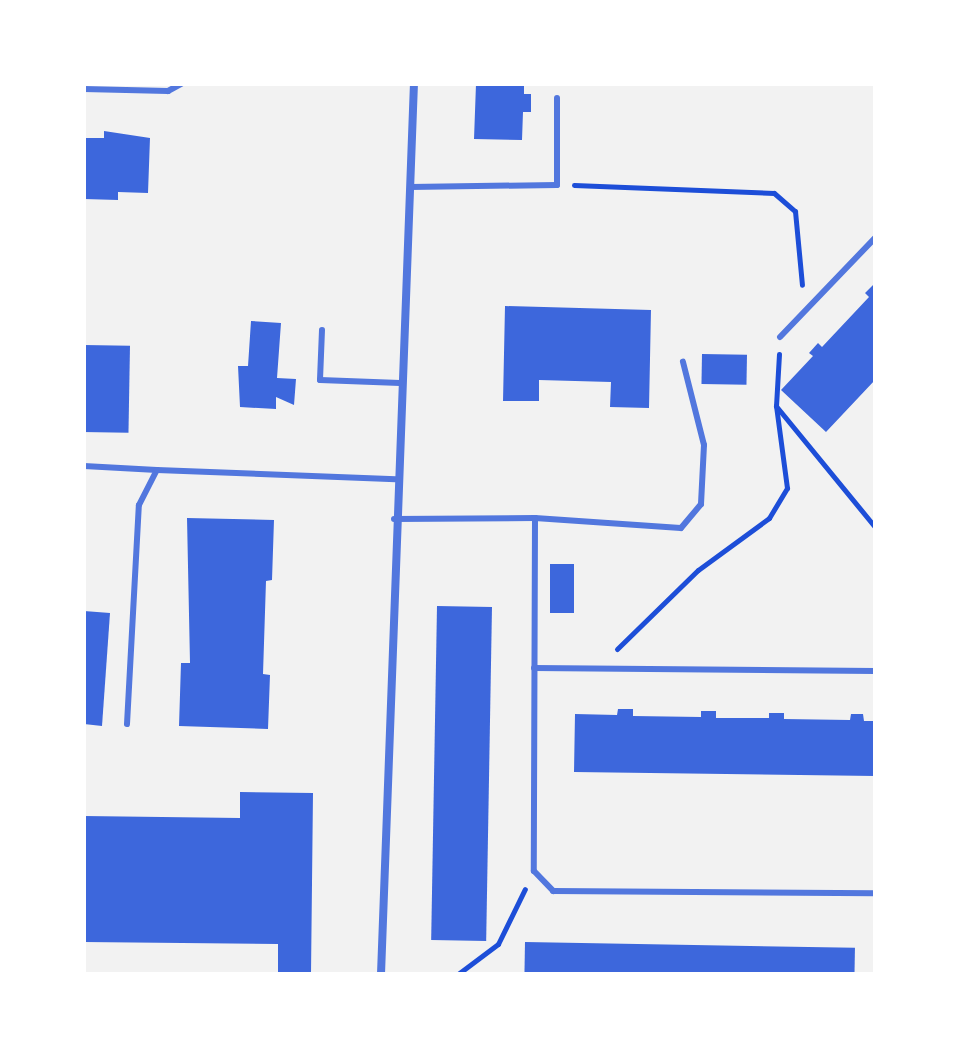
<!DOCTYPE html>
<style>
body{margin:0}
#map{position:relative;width:959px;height:1058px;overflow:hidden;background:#f2f2f2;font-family:"Exo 2",sans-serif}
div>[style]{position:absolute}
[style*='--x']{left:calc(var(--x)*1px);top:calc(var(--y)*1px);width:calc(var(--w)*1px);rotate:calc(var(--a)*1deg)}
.building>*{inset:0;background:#3d67dc;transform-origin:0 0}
.path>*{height:5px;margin:-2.5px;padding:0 2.5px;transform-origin:2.5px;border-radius:2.5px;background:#1d4ed8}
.service>*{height:6px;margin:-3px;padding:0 3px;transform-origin:3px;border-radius:3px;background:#5277de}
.minor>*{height:8px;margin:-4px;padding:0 4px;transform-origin:4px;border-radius:4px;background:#5277de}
span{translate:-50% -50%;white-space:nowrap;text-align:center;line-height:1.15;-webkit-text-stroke:6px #fff;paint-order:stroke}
.frame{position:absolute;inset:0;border:86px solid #fff;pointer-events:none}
</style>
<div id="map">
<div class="building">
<i style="clip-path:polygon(476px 84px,524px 84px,524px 94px,531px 94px,531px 112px,523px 112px,522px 140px,474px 139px)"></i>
<i style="clip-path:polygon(104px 131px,150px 138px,148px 193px,118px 192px,118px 200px,84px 199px,84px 138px,104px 138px)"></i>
<i style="clip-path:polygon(875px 283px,875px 380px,826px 432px,781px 390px,813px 356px,809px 353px,818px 343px,822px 347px,869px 297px,865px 293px)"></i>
<i style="clip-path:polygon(505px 306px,651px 310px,649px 408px,610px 407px,611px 382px,539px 380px,539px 401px,503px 401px)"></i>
<i style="clip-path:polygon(251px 321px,281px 323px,277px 378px,296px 379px,294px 405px,276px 397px,276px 409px,240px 407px,238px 366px,248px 366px)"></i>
<i style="left:84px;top:345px;width:46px;height:87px;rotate:1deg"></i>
<i style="left:702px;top:354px;width:45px;height:30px;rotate:1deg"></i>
<i style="clip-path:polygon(187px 518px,274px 520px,272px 580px,266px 581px,263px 674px,270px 675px,268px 729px,179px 726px,181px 663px,190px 663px)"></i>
<i style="left:550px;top:564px;width:24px;height:49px"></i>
<i style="left:437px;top:606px;width:55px;height:334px;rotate:1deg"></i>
<i style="clip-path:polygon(84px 611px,110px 613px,102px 726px,84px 724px)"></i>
<i style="clip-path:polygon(618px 709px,633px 709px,633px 716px,701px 717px,701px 711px,716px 711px,716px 718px,769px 718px,769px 713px,784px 713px,784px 719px,850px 720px,851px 714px,863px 714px,864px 721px,875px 721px,875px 776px,574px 772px,575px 714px,617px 715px)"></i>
<i style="clip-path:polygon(240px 792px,313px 793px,311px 974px,278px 974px,278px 944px,84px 942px,84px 816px,240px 818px)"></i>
<i style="left:525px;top:942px;width:330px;height:32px;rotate:1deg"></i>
</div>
<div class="path">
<i style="--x:574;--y:185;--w:200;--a:2.3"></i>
<i style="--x:774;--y:193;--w:28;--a:41"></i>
<i style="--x:795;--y:211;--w:74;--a:84.6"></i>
<i style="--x:779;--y:354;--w:52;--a:93.3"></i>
<i style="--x:776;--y:406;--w:156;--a:50.7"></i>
<i style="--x:617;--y:649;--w:113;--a:-44.3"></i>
<i style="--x:698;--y:570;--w:88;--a:-36.2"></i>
<i style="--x:769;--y:518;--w:35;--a:-59"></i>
<i style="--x:787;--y:488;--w:83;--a:-97.6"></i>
<i style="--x:458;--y:974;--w:50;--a:-36.9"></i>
<i style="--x:498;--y:944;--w:61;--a:-63.9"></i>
</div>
<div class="service">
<i style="--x:84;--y:89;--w:84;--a:1.4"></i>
<i style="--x:168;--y:91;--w:15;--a:-28"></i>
<i style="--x:410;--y:187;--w:147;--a:-0.8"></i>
<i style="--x:557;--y:185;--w:87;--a:-90"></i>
<i style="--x:322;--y:330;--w:50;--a:92.3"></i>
<i style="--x:320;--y:380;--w:80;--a:2.1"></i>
<i style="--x:780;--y:337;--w:137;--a:-46.2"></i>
<i style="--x:84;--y:466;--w:73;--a:3.1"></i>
<i style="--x:535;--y:518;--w:146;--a:3.9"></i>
<i style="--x:681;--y:528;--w:31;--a:-50"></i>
<i style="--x:701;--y:504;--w:59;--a:-87.1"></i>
<i style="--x:704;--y:445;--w:86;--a:-104.2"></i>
<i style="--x:394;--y:519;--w:141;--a:-0.4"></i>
<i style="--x:535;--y:518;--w:353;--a:90.2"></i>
<i style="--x:534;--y:871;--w:28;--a:46"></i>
<i style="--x:553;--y:891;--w:322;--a:0.4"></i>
<i style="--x:534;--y:668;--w:341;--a:0.5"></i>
<i style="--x:127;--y:724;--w:219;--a:-86.9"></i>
<i style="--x:139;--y:505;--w:39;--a:-63"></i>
<i style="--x:157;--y:470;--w:239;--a:2.2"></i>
</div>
<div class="minor">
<i style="--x:381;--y:974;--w:891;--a:-87.88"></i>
</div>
<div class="frame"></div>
</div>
